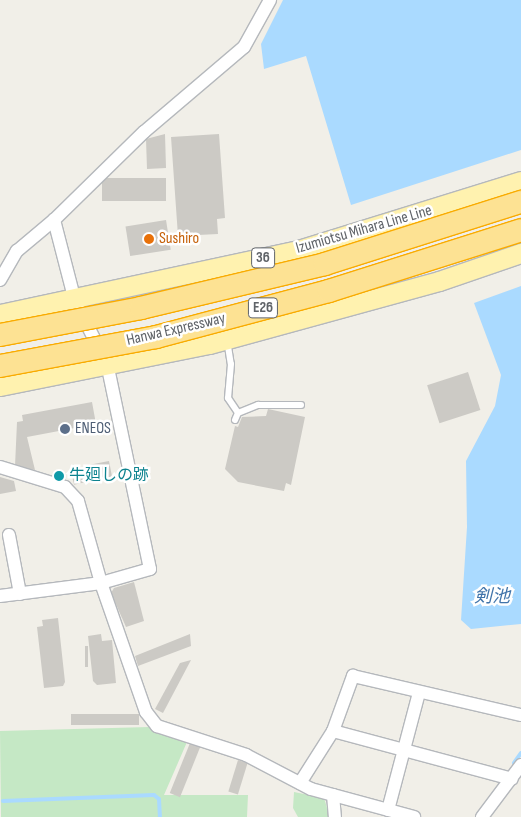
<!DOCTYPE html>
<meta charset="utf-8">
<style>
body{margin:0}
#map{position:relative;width:521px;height:817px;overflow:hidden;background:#f1efe8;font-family:"Sofia Sans Condensed","Noto Sans JP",sans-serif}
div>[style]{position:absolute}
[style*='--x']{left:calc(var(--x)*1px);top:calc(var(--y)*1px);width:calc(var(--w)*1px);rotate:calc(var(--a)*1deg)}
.green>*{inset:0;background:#c5e8c5}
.water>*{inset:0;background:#aadaff}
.stream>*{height:4px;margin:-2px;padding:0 2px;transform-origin:2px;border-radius:2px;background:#aadaff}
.building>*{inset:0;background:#cccac5;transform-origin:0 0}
.roads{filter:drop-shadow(1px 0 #b5b8bc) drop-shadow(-1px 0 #b5b8bc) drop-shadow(0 1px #b5b8bc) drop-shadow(0 -1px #b5b8bc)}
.lane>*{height:6px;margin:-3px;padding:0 3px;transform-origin:3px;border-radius:3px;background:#fff}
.street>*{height:12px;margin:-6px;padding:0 6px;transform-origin:6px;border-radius:6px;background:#fff}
.primary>*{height:19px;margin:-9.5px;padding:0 9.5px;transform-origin:9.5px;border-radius:9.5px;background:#fff2af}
.bridges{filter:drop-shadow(1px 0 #f9ab00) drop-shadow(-1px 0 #f9ab00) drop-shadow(0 1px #f9ab00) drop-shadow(0 -1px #f9ab00)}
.highway-bridge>*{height:22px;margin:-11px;padding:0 11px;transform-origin:11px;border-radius:11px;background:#fde293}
.dots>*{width:14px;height:14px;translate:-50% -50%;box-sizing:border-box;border:2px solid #fff;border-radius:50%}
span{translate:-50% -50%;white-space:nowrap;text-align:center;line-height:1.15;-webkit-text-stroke:5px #fff;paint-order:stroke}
.shield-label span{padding:1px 4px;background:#fff;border:1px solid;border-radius:4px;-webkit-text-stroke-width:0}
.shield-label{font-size:15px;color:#5f6368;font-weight:700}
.street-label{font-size:16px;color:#5f6368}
.food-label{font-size:16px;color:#c56008}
.left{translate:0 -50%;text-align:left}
.service-label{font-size:16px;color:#4e5e75}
.culture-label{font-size:16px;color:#0d838f}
.water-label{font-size:18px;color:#4174aa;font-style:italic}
</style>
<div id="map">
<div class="green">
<i style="clip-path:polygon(149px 727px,187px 742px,164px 795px,248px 795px,247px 817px,1px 817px,0 731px)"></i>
<i style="clip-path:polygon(294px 792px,324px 798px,330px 817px,298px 817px,293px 808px)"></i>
</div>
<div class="water">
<i style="clip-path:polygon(283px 0,521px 0,521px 150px,351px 205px,306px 56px,264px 69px,261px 44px)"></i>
<i style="clip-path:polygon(521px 286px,521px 624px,471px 629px,461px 620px,467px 527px,466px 461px,495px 406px,501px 375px,474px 303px)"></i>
</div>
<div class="stream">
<i style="--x:514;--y:763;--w:12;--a:-55"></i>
<i style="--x:3;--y:801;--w:151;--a:-2.3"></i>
<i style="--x:154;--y:795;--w:6;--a:39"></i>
<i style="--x:159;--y:799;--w:18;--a:87"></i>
</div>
<div class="building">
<i style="clip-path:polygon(165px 134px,166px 168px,147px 169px,146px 139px)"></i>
<i style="clip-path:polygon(219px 134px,225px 218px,217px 219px,218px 234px,178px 236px,171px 137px)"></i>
<i style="left:102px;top:178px;width:64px;height:23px"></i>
<i style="left:166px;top:220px;width:30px;height:41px;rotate:81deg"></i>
<i style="left:468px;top:372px;width:40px;height:43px;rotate:72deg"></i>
<i style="clip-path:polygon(92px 402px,96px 424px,27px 437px,35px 470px,15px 466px,17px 422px,23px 421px,22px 415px)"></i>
<i style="clip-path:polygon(268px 409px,305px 417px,291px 485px,286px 483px,284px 491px,238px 482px,225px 469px,235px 426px,238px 427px,242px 417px,266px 416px)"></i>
<i style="left:109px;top:461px;width:16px;height:25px;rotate:79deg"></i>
<i style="left:80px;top:466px;width:17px;height:10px;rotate:77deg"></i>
<i style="clip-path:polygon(0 477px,14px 481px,16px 491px,0 494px)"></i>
<i style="clip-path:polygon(134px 582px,144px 621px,126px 627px,111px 593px,114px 588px)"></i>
<i style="clip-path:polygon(58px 618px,65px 682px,63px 686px,44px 688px,37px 627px,43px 626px,42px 620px)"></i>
<i style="clip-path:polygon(101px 634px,102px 641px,112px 640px,116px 683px,97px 685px,93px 681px,88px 636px)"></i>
<i style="clip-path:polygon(190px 634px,191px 646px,138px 666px,135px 656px)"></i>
<i style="left:85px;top:646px;width:3px;height:21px"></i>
<i style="clip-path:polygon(191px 660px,163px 713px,155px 709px,180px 663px)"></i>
<i style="left:139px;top:714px;width:11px;height:68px;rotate:90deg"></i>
<i style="left:190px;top:743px;width:11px;height:54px;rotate:22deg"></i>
<i style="left:238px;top:760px;width:10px;height:33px;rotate:17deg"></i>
</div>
<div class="roads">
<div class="lane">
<i style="--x:227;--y:340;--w:24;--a:81"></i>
<i style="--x:231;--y:364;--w:34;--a:95"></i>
<i style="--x:228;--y:398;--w:18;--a:56"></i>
<i style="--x:235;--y:420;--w:8;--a:-67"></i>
<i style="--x:238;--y:413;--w:22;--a:-22"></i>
<i style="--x:258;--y:405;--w:43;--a:0"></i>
</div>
<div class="street">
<i style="--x:0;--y:280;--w:34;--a:-60"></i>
<i style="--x:17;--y:251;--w:48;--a:-40"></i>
<i style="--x:0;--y:467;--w:68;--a:17.1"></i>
<i style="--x:65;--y:487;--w:19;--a:47"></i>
<i style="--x:78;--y:501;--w:85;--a:74.3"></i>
<i style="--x:101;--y:583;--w:137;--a:70.8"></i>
<i style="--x:146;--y:712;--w:18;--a:52"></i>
<i style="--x:157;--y:726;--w:94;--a:18"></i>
<i style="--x:246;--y:755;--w:73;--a:27.6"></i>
<i style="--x:311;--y:789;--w:107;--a:15.2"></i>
<i style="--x:9;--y:535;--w:60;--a:79.4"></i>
<i style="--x:0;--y:596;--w:102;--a:-7.3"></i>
<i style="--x:101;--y:583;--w:51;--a:-15.9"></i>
<i style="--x:150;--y:569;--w:209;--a:-101.8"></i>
<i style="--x:107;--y:364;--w:71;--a:-116.9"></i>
<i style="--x:75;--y:301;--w:84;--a:-104.5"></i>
<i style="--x:54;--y:220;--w:126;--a:-44.4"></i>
<i style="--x:144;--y:132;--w:131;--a:-40.4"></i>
<i style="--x:244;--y:47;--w:54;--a:-61"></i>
<i style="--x:333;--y:731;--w:185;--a:15"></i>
<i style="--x:300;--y:783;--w:62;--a:-57.6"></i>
<i style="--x:333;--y:731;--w:59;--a:-70"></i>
<i style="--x:353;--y:676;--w:172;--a:13.1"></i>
<i style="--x:333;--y:795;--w:22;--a:85"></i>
<i style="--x:388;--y:810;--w:121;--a:-75.2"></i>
<i style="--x:482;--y:817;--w:65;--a:-53.1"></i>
</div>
<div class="primary">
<i style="--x:0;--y:314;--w:305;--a:-12.1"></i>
<i style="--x:298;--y:250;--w:233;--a:-17.2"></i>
<i style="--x:0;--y:386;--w:213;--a:-11.4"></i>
<i style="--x:209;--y:344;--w:238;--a:-15.3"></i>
<i style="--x:439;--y:281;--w:87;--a:-18.9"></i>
</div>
</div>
<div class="bridges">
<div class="highway-bridge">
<i style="--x:0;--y:335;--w:144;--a:-10.8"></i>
<i style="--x:141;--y:308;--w:189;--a:-13.4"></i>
<i style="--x:325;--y:264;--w:206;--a:-17.6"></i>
<i style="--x:0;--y:366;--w:159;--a:-10.5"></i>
<i style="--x:156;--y:337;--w:179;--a:-14.9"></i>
<i style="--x:329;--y:291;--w:201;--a:-17.6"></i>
</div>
</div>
<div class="dots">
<i style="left:149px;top:239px;background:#e8710a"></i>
<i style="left:65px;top:429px;background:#5c6f8a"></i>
<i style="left:59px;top:476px;background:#0f9aa8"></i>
</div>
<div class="shield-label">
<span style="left:263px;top:258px">36</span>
<span style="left:263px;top:308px">E26</span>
</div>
<div class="street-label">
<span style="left:364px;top:230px;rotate:-16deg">Izumiotsu Mihara Line Line</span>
<span style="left:176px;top:330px;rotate:-13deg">Hanwa Expressway</span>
</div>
<div class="food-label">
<span class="left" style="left:159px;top:239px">Sushiro</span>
</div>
<div class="service-label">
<span class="left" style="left:75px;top:429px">ENEOS</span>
</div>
<div class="culture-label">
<span class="left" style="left:69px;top:476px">牛廻しの跡</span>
</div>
<div class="water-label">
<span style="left:492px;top:597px">剣池</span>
</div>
</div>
